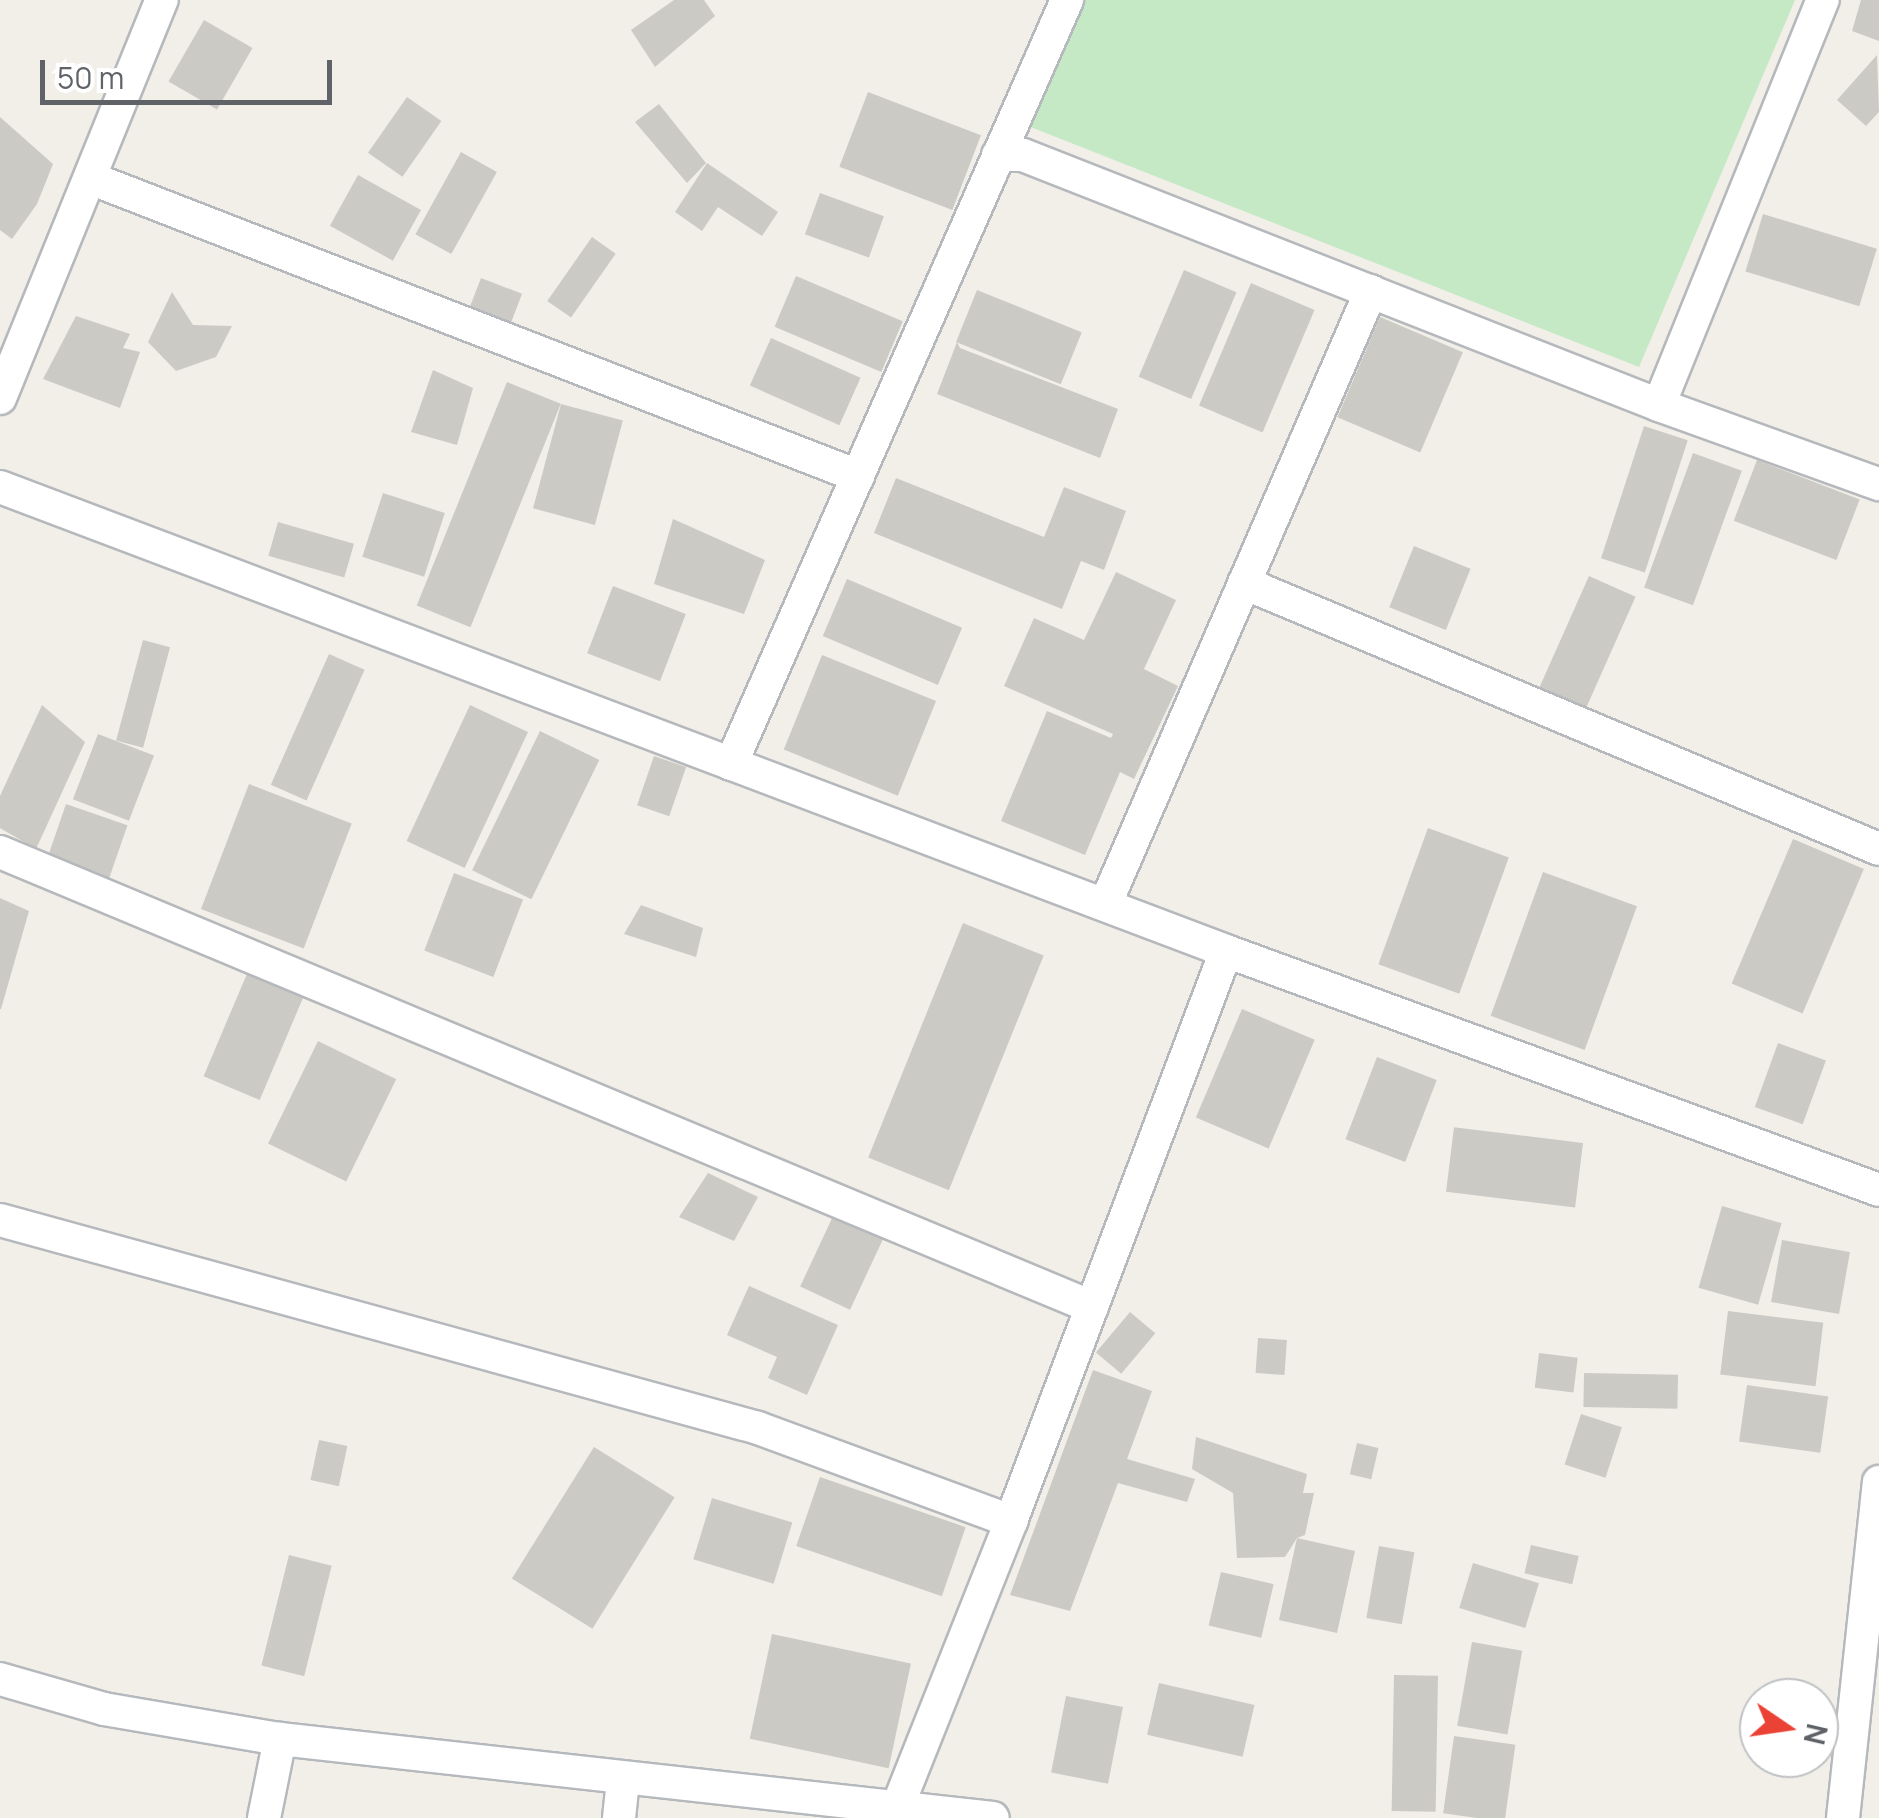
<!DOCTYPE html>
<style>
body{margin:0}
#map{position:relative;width:1879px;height:1818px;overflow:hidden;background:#f1efe8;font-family:Manrope,sans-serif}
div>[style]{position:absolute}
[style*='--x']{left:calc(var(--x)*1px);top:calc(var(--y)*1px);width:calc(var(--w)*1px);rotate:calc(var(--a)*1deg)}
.green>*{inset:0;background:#c5e8c5}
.building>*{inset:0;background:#cccac5;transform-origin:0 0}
.roads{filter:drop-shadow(2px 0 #b5b8bc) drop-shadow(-2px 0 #b5b8bc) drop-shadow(0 2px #b5b8bc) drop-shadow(0 -2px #b5b8bc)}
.minor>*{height:32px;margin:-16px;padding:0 16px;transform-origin:16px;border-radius:16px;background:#fff}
span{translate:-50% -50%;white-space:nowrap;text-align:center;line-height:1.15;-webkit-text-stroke:8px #fff;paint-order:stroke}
.north{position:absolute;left:1739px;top:1678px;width:100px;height:100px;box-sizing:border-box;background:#fff;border:2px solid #bfc1c3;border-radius:50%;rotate:103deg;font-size:28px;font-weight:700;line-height:40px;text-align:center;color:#5f6368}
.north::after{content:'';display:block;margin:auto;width:35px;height:45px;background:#ea4335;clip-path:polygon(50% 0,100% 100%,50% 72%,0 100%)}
.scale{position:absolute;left:40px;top:60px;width:292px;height:45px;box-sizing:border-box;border:5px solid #5f6368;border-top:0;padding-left:12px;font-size:30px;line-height:35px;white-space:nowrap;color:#5f6368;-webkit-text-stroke:8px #fff;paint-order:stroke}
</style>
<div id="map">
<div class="green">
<i style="clip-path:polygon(1083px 0,1795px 0,1639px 367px,1028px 126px)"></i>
</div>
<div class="building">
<i style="clip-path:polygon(674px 0,704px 0,715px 16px,655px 67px,631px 30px)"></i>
<i style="clip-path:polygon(1861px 0,1879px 0,1879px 41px,1852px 31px)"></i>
<i style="left:204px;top:20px;width:56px;height:71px;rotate:30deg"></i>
<i style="clip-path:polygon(1877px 55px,1879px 112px,1866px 126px,1837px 100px)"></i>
<i style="left:868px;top:92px;width:121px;height:80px;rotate:21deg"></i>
<i style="left:407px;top:97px;width:42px;height:68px;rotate:35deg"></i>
<i style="clip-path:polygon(659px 104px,706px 163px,687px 183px,635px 122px)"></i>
<i style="clip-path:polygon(0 117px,53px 164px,37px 204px,12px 239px,0 230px)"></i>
<i style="left:461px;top:152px;width:41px;height:94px;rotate:29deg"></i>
<i style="clip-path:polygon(707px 163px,778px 212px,762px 236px,718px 207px,702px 231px,675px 212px)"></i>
<i style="left:358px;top:175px;width:72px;height:58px;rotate:29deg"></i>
<i style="left:820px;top:193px;width:68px;height:44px;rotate:20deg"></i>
<i style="left:1763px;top:214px;width:119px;height:60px;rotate:17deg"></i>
<i style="left:592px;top:237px;width:29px;height:78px;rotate:35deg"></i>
<i style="left:1184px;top:270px;width:57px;height:116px;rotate:23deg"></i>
<i style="left:796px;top:276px;width:116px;height:55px;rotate:23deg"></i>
<i style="left:481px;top:278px;width:44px;height:37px;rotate:21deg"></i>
<i style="left:1251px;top:283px;width:69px;height:133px;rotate:23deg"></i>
<i style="left:977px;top:290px;width:113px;height:56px;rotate:22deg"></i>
<i style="clip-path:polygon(172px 292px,193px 325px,232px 326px,216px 357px,176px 371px,148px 342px)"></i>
<i style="clip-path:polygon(76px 316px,130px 334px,123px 348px,140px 352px,120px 408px,43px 379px)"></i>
<i style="left:1380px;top:317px;width:90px;height:109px;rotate:23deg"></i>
<i style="left:771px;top:338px;width:98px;height:52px;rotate:24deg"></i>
<i style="clip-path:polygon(957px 342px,960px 348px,1118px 409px,1100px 458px,937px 394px)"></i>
<i style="clip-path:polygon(433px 370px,473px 388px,457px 445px,411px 432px)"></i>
<i style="left:507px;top:382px;width:58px;height:241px;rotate:22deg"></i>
<i style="left:561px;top:404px;width:64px;height:108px;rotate:15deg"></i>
<i style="left:1644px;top:426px;width:46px;height:139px;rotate:18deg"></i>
<i style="left:1693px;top:453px;width:52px;height:143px;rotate:20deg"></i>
<i style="left:1757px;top:460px;width:110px;height:65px;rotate:21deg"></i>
<i style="clip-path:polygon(896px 478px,1044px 537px,1064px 487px,1126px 511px,1104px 570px,1081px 561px,1062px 609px,874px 533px)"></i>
<i style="left:383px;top:493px;width:65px;height:67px;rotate:18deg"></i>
<i style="clip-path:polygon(673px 519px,765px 560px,744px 614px,654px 584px)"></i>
<i style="left:278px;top:522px;width:79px;height:35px;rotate:16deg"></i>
<i style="left:1414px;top:546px;width:61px;height:66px;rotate:22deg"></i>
<i style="clip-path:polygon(1116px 572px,1176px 600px,1144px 669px,1178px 686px,1134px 779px,1120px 772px,1085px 855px,1001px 821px,1047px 711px,1111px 738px,1113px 734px,1004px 686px,1034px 618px,1084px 640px)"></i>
<i style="left:1589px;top:576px;width:51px;height:122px;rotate:24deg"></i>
<i style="left:847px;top:579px;width:125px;height:62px;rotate:23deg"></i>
<i style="left:613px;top:586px;width:78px;height:72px;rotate:21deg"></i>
<i style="left:143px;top:640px;width:28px;height:104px;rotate:15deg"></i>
<i style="left:329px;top:654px;width:39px;height:143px;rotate:24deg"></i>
<i style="left:822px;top:655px;width:123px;height:102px;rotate:22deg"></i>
<i style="clip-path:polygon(42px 705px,85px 742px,36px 849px,0 828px,0 796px)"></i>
<i style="left:470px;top:705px;width:64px;height:150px;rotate:25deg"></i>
<i style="left:540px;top:731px;width:66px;height:155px;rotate:26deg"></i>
<i style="left:98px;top:734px;width:60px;height:70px;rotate:21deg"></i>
<i style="left:654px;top:756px;width:34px;height:52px;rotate:19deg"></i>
<i style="left:249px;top:784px;width:110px;height:134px;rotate:21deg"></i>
<i style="left:66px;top:804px;width:65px;height:56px;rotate:19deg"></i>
<i style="left:1428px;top:828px;width:86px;height:145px;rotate:20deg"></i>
<i style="left:1793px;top:839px;width:77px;height:157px;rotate:23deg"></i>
<i style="left:1543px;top:872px;width:100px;height:153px;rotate:20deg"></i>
<i style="left:454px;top:873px;width:74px;height:83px;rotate:21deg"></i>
<i style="clip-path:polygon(0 898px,29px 911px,1px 1009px,0 1009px)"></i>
<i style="clip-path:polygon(641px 905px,703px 928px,696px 957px,624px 934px)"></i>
<i style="left:963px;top:923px;width:87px;height:253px;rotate:22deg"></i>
<i style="left:252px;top:962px;width:61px;height:124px;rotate:23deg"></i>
<i style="left:1242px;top:1009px;width:79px;height:118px;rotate:23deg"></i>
<i style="left:318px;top:1041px;width:87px;height:114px;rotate:26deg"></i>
<i style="left:1778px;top:1043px;width:51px;height:68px;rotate:20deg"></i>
<i style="left:1377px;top:1057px;width:64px;height:88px;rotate:21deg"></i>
<i style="left:1583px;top:1143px;width:65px;height:130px;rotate:97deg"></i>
<i style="clip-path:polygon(708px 1173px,758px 1197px,734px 1241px,679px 1217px)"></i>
<i style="left:1722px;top:1206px;width:62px;height:85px;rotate:16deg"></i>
<i style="left:834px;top:1214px;width:55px;height:80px;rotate:25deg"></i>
<i style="left:1782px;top:1240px;width:69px;height:63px;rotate:10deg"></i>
<i style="clip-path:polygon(749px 1286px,838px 1325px,807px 1395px,768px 1378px,777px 1357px,727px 1335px)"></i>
<i style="left:1728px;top:1311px;width:96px;height:64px;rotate:7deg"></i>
<i style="left:1130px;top:1312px;width:33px;height:53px;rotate:40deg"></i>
<i style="left:1258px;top:1338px;width:29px;height:35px;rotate:4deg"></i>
<i style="left:1539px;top:1353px;width:39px;height:35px;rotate:7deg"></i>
<i style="clip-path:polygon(1093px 1370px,1152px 1391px,1127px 1459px,1195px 1479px,1187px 1502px,1118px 1483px,1070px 1611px,1010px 1595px)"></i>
<i style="left:1584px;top:1373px;width:94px;height:34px;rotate:1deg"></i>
<i style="left:1747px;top:1385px;width:82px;height:57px;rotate:8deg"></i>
<i style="left:1581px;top:1414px;width:43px;height:53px;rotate:18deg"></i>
<i style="clip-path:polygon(1196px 1437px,1307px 1474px,1303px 1493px,1314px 1493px,1305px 1535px,1297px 1538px,1355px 1551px,1337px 1633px,1279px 1620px,1297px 1538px,1285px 1557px,1237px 1558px,1233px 1493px,1192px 1469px)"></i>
<i style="left:319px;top:1440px;width:29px;height:41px;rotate:12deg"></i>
<i style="left:1357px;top:1443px;width:22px;height:32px;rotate:13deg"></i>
<i style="left:594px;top:1447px;width:95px;height:155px;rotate:32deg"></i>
<i style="left:820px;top:1477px;width:154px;height:73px;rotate:19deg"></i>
<i style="left:712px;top:1498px;width:84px;height:64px;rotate:17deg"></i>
<i style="left:1531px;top:1545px;width:49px;height:29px;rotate:13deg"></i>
<i style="left:1379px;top:1546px;width:36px;height:73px;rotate:10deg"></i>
<i style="left:289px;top:1555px;width:44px;height:114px;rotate:14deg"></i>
<i style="left:1473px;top:1563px;width:69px;height:47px;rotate:17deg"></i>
<i style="left:1221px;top:1572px;width:54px;height:55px;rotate:13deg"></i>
<i style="left:772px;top:1634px;width:142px;height:107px;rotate:12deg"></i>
<i style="left:1472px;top:1642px;width:51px;height:85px;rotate:10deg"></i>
<i style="left:1394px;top:1675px;width:44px;height:136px;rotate:1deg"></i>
<i style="left:1159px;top:1683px;width:98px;height:53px;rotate:13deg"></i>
<i style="left:1066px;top:1696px;width:58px;height:78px;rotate:11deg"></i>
<i style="left:1454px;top:1736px;width:62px;height:78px;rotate:8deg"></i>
</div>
<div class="roads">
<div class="minor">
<i style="--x:998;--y:155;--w:25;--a:0"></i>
<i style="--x:1023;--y:155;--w:683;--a:21.46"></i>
<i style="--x:1659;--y:405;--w:234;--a:19.8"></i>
<i style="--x:90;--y:178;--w:824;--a:21.21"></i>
<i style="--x:0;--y:398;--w:430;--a:-67.9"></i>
<i style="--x:1659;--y:405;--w:437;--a:-68"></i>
<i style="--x:0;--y:487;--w:1311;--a:20.73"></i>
<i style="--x:1226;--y:951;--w:695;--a:20.1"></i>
<i style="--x:1244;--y:583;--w:688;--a:22.73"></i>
<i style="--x:731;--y:764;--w:835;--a:-66.26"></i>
<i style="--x:0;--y:852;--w:1183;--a:22.62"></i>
<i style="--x:1105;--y:905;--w:669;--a:-66.58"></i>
<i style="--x:0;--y:1220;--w:786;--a:15.34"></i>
<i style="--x:758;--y:1428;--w:270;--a:20.2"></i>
<i style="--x:0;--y:1679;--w:108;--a:16.1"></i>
<i style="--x:104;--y:1709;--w:179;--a:9.7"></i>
<i style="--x:280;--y:1739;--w:717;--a:6.32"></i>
<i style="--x:264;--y:1818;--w:81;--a:-78.6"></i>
<i style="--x:619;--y:1818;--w:39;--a:-84"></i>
<i style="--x:893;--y:1818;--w:320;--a:-68.3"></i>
<i style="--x:1011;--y:1521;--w:609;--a:-69.33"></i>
<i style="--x:1843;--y:1818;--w:338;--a:-83.9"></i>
</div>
</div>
<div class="north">N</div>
<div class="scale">50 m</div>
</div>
